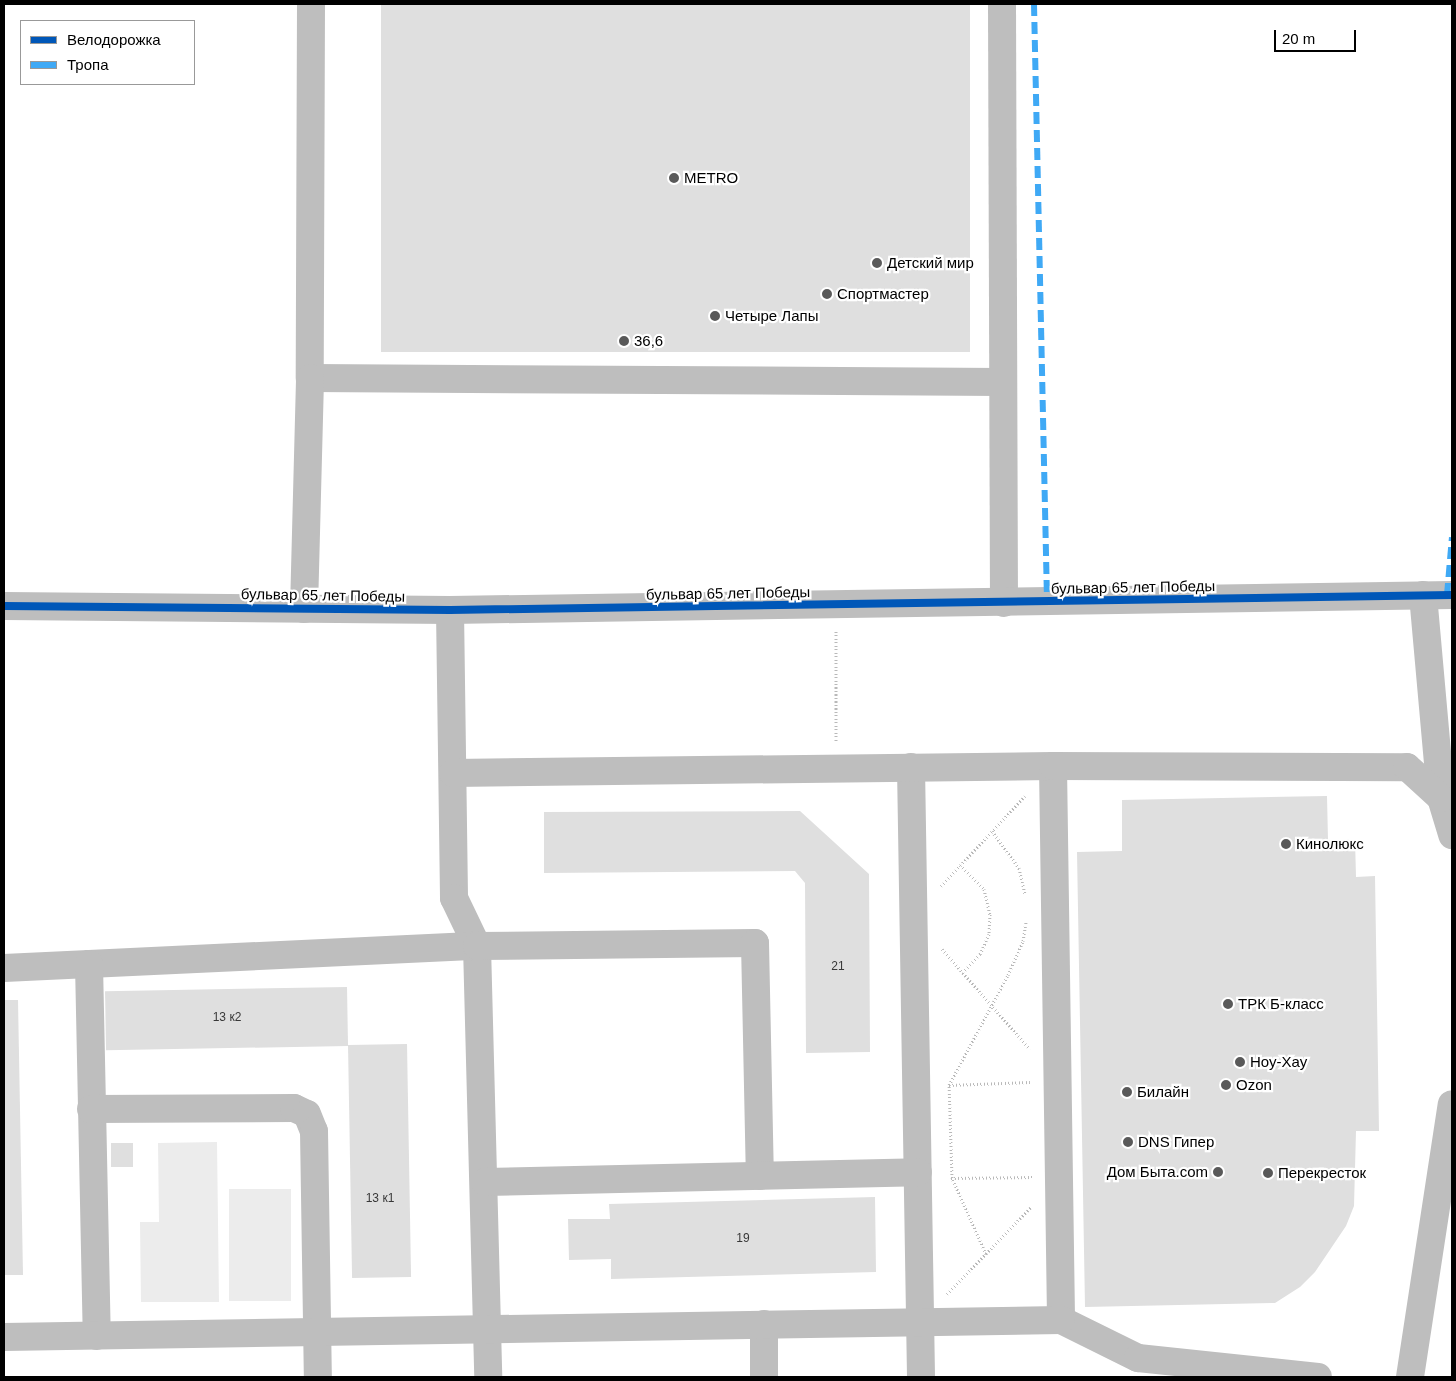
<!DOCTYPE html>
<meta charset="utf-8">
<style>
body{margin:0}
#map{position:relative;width:1456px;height:1381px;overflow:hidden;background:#fff;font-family:Helvetica,sans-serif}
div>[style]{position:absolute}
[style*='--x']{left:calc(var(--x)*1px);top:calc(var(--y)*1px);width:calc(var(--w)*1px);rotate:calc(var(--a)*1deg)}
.green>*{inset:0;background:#ececec;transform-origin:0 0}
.building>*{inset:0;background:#dfdfdf;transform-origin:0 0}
.path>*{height:3px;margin-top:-1.5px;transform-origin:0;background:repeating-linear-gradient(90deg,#b9b9b9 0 1px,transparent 0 3.5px)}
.minor>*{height:28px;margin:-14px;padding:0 14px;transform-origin:14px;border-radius:14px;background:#bebebe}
.quiet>*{height:6px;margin-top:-3px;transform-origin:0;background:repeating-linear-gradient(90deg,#3fa9f5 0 12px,transparent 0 18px)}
.cycleway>*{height:8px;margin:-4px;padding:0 4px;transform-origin:4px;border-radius:4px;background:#0057b8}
.dots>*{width:14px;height:14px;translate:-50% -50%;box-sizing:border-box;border:2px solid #fff;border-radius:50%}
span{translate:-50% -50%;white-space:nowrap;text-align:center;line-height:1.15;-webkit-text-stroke:4.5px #fff;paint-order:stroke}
.number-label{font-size:12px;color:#383838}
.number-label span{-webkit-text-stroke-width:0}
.poi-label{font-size:15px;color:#000}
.left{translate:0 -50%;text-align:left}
.right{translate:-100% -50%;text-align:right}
.street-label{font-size:15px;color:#000}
.frame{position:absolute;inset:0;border:5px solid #000;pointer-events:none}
.legend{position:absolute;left:20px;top:20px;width:175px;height:65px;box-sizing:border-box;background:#fff;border:1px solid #999;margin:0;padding:6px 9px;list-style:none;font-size:15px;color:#000}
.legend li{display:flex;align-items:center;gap:10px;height:25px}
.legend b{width:25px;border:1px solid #999}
.scale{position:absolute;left:1274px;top:30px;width:82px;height:22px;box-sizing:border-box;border:2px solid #000;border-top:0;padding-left:6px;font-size:15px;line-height:18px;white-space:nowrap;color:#000;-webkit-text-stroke:4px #fff;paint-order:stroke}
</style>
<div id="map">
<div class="green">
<i style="clip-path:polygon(217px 1142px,219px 1302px,141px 1302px,140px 1222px,159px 1222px,158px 1143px)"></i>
<i style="left:229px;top:1189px;width:62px;height:112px"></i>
</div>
<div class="building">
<i style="left:381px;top:4px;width:589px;height:348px"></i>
<i style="clip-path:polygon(1327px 796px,1328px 840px,1355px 839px,1356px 877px,1375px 876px,1379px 1131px,1356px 1131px,1354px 1206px,1346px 1226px,1315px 1272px,1300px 1287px,1275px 1303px,1085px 1307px,1077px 852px,1122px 851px,1122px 800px)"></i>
<i style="clip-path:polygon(800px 811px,869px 874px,870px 1052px,806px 1053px,805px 883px,795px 871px,544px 873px,544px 812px)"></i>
<i style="left:347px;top:987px;width:59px;height:242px;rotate:89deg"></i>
<i style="clip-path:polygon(4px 1000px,18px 1000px,23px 1275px,4px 1275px)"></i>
<i style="left:407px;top:1044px;width:233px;height:59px;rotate:89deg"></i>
<i style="left:111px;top:1143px;width:22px;height:24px"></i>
<i style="clip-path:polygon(875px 1197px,876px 1272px,611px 1279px,611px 1259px,569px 1260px,568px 1219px,610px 1219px,609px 1204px)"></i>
</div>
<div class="path">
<i style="--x:836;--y:631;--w:111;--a:90"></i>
<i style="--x:992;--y:831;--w:46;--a:53.9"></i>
<i style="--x:1019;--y:868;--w:27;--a:77"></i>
<i style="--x:960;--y:865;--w:34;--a:45"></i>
<i style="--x:984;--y:889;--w:26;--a:77"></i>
<i style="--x:990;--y:914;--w:20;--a:93"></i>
<i style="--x:989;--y:934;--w:22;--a:114"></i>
<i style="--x:980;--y:954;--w:25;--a:133"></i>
<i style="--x:941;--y:886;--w:123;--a:-47"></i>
<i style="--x:942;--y:949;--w:133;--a:48.7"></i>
<i style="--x:949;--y:1085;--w:81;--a:-2.1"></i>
<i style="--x:951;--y:1178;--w:81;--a:-0.7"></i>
<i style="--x:986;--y:1254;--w:83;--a:-114.1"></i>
<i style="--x:952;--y:1178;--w:93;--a:-91.8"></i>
<i style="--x:949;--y:1085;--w:125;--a:-61.8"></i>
<i style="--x:1008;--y:975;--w:37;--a:-66"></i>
<i style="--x:1023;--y:941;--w:19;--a:-81"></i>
<i style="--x:947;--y:1294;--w:121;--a:-46"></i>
</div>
<div class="minor">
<i style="--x:311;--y:4;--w:374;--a:90.2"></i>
<i style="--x:310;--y:378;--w:692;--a:0.33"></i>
<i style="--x:1002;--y:4;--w:599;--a:89.81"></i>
<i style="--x:1423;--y:595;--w:204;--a:84.9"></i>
<i style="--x:1441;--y:798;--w:39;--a:73"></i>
<i style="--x:4;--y:606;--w:446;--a:0.5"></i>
<i style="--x:450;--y:610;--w:1002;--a:-0.86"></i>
<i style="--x:304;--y:609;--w:231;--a:-88.5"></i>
<i style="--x:450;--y:610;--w:288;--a:89.2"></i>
<i style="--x:454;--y:898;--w:53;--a:64.4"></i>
<i style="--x:477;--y:946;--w:431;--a:88.5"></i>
<i style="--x:1053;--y:766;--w:554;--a:89.17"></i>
<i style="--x:1061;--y:1320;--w:86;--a:26.3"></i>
<i style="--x:1138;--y:1358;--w:181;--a:6"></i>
<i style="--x:911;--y:767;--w:610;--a:89.06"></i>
<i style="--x:453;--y:773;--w:600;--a:-0.67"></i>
<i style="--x:1053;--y:766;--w:354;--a:0.2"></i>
<i style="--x:1407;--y:767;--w:46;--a:42.4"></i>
<i style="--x:89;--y:964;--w:388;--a:-2.7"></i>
<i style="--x:477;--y:946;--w:278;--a:-0.6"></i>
<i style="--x:755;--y:943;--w:233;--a:88.8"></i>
<i style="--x:4;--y:968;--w:85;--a:-2.7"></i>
<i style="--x:89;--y:964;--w:372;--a:88.8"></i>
<i style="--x:91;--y:1109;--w:203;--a:-0.3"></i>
<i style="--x:294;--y:1108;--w:14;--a:25"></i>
<i style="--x:307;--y:1114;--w:18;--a:68"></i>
<i style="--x:314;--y:1131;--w:246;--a:89.1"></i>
<i style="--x:485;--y:1182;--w:433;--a:-1.3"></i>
<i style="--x:764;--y:1324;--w:53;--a:90"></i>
<i style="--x:4;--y:1337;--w:1057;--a:-0.92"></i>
<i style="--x:1410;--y:1377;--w:276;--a:-81.3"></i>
</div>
<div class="quiet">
<i style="--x:1034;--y:4;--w:598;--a:88.75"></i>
<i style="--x:1447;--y:595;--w:58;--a:-85.1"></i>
</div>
<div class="cycleway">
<i style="--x:4;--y:606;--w:446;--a:0.5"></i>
<i style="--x:450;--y:610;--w:1002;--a:-0.86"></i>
</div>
<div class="dots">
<i style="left:674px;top:178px;background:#595959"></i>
<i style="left:877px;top:263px;background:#595959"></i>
<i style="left:827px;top:294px;background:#595959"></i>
<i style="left:715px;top:316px;background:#595959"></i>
<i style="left:624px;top:341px;background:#595959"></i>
<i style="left:1286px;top:844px;background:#595959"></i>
<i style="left:1228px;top:1004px;background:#595959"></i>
<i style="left:1240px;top:1062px;background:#595959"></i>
<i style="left:1226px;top:1085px;background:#595959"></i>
<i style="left:1127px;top:1092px;background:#595959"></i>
<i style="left:1128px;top:1142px;background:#595959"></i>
<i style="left:1218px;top:1172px;background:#595959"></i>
<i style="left:1268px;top:1173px;background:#595959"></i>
</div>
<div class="number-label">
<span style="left:838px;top:967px">21</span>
<span style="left:227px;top:1018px">13 к2</span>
<span style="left:380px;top:1199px">13 к1</span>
<span style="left:743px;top:1239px">19</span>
</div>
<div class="poi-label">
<span class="left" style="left:684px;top:178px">METRO</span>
<span class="left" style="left:887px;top:263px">Детский мир</span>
<span class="left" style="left:837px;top:294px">Спортмастер</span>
<span class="left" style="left:725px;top:316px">Четыре Лапы</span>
<span class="left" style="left:634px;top:341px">36,6</span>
<span class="left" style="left:1296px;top:844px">Кинолюкс</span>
<span class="left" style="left:1238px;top:1004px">ТРК Б-класс</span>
<span class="left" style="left:1250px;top:1062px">Ноу-Хау</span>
<span class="left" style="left:1236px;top:1085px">Ozon</span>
<span class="left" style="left:1137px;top:1092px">Билайн</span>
<span class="left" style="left:1138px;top:1142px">DNS Гипер</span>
<span class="right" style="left:1208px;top:1172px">Дом Быта.com</span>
<span class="left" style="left:1278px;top:1173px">Перекресток</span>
</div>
<div class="street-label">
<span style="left:1133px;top:587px;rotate:-1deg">бульвар 65 лет Победы</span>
<span style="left:728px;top:593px;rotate:-1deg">бульвар 65 лет Победы</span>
<span style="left:323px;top:595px;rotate:1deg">бульвар 65 лет Победы</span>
</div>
<div class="frame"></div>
<ul class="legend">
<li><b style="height:6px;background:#0057b8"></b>Велодорожка</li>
<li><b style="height:6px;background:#3fa9f5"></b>Тропа</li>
</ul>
<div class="scale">20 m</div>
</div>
